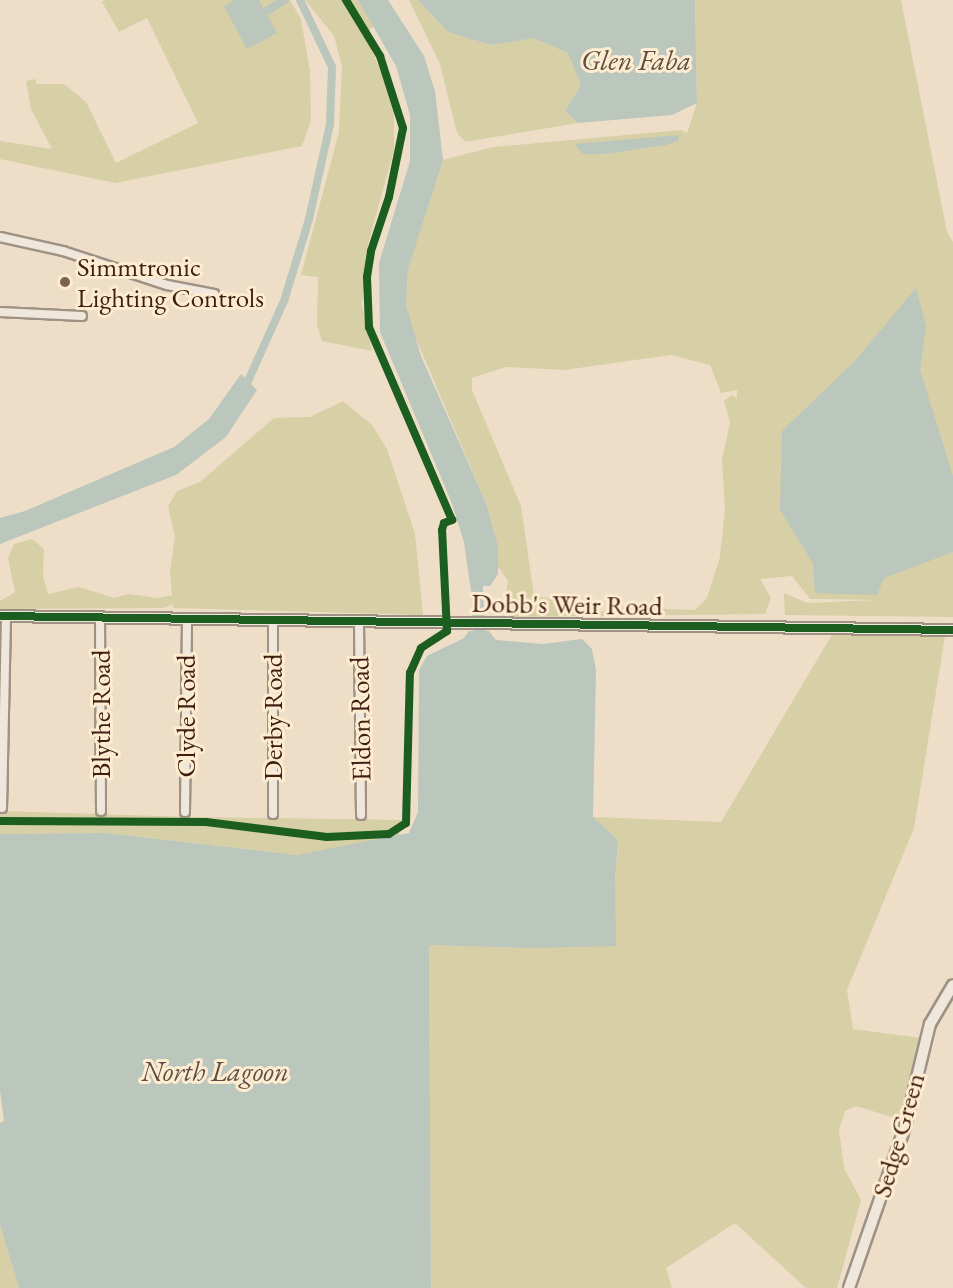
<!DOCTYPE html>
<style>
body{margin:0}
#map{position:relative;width:953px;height:1288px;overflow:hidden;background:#eedec7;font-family:"EB Garamond",serif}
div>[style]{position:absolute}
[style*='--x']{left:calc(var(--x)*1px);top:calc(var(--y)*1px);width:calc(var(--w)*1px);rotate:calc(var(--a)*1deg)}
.green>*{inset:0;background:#d7cfa6}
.water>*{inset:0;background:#bbc6bd}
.canal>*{height:8px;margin:-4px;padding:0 4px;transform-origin:4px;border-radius:4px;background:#bbc6bd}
.river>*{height:12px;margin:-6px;padding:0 6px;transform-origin:6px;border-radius:6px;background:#bbc6bd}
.roads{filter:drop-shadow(2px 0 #9f9284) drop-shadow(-2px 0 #9f9284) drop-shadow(0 2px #9f9284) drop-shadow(0 -2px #9f9284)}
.street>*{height:8px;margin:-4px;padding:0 4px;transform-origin:4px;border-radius:4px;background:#efe7db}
.secondary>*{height:10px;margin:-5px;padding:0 5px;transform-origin:5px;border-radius:5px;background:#efe7db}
.cycleway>*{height:8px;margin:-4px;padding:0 4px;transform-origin:4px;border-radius:4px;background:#1b5e20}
.dots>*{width:16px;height:16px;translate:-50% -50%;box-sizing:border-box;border:3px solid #feecd0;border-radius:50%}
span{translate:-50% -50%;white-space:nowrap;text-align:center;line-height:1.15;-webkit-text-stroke:6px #feecd0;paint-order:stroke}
.poi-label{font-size:27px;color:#3f1f13}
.left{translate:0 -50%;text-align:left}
.street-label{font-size:27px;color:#3f1f13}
.water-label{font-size:28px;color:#5e4e45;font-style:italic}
</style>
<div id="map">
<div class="green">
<i style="clip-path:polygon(105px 0,290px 0,301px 19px,310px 71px,311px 120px,302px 146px,115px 183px,0 159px,0 141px,52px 149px,31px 109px,26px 81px,36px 79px,36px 84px,64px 84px,86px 102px,116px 163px,198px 123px,147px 18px,119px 32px,102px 2px)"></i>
<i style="clip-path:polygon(305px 0,358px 0,374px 26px,365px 34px,394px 103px,394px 150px,368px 244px,362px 304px,372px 351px,322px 341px,317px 325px,318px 277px,301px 275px,339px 132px,342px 66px,334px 36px)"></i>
<i style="clip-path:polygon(409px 0,418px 0,448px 32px,490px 45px,534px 37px,569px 53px,581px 85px,565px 111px,578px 123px,465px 142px,457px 133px,440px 64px)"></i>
<i style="clip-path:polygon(evenodd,695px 0,901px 0,947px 232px,953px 242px,953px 617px,785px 615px,784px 593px,807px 603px,875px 600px,810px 599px,792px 576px,760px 579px,771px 598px,765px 614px,509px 617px,505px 600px,508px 581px,498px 567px,498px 546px,486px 503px,411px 327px,406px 305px,408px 269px,414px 248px,443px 160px,493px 147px,681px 130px,687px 133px,697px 103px,695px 0,671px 355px,710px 365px,721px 393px,737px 390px,737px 399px,732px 395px,724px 401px,730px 422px,722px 460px,725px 509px,720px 557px,707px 598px,695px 610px,612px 607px,602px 612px,574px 602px,534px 596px,521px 506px,472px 390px,472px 378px,506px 367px,564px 370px,671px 355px)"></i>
<i style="clip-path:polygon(343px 401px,372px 425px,387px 449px,415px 534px,423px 615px,173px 608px,173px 604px,163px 608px,0 609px,0 601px,15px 592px,8px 558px,14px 544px,32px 539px,44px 549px,43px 576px,48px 594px,79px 587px,114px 598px,128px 594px,158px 598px,172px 595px,170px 571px,175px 537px,168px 506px,177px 491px,200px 482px,274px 418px,310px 417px)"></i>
<i style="clip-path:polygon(833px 633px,945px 636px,914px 828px,847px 990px,853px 1029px,921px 1038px,902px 1120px,856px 1106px,845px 1111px,839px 1130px,844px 1168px,861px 1200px,837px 1288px,806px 1288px,735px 1223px,666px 1268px,672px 1288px,431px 1288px,429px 945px,526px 948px,615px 881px,618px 840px,593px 817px,721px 822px)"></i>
<i style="clip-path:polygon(0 811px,194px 817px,401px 820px,399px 837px,297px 855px,105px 833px,0 834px)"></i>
<i style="clip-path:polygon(0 1225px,19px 1288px,0 1288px)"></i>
</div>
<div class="water">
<i style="clip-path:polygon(235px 0,259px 0,277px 33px,247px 49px,224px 6px)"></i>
<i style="clip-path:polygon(358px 0,388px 0,424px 56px,435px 91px,443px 160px,408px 269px,406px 305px,421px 356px,486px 503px,498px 546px,498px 574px,490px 586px,470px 585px,464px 542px,451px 501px,380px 332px,379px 263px,410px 161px,410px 115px,396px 66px)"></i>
<i style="clip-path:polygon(418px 0,695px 0,697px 103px,672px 115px,578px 123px,565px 111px,581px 85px,568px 53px,534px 38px,490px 45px,448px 32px)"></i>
<i style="clip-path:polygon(679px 135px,678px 141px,667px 145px,605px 154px,583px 154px,575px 144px)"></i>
<i style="clip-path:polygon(916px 288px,926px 327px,920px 370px,953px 476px,953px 552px,884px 578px,877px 595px,815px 593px,813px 563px,780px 510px,782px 431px,855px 361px)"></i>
<i style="clip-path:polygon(241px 374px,257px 390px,226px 437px,176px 475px,0 544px,0 518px,25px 511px,174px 447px,209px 419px)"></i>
<i style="clip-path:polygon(469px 631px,489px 631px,496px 640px,542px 644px,582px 639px,592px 649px,596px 670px,593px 817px,618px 840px,615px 881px,616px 946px,526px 948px,429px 945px,431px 1288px,19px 1288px,0 1225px,0 1123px,4px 1121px,0 1090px,0 834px,105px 833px,297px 855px,409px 833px,418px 812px,419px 670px,427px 656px,464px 638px)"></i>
</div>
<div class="canal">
<i style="--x:265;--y:12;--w:23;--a:-31"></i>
<i style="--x:244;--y:390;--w:98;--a:-65.8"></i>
<i style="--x:284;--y:301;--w:86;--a:-73"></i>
<i style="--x:309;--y:219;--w:97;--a:-77.5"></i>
<i style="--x:330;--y:124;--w:57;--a:-88"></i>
<i style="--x:332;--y:67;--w:74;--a:-115.5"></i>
</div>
<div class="river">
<i style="--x:476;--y:569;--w:62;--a:87.2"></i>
</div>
<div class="roads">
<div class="street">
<i style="--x:0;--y:237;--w:65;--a:12.5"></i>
<i style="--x:63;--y:251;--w:109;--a:18.1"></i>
<i style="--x:167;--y:285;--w:48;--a:10.8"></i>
<i style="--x:0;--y:312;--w:82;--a:2.8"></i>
<i style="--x:100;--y:618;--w:193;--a:89.7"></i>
<i style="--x:359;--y:622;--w:193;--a:89.4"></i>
<i style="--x:2;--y:808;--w:192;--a:-88.8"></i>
<i style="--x:185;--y:812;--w:193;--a:-89.4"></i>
<i style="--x:273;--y:814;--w:194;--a:-90"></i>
</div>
<div class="secondary">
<i style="--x:0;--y:616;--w:953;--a:0.84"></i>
<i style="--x:849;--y:1288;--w:170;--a:-70.8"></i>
<i style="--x:905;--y:1127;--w:106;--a:-76.4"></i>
<i style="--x:930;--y:1024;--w:45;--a:-59.5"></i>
</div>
</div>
<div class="cycleway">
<i style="--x:0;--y:616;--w:953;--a:0.84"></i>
<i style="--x:0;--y:821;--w:206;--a:0.3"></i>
<i style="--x:206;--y:822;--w:122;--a:7.1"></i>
<i style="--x:327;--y:837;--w:62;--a:-2.8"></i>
<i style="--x:389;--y:834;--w:20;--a:-33"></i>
<i style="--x:406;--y:823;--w:150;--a:-88.5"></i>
<i style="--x:410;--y:673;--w:27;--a:-66"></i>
<i style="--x:421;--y:648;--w:31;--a:-33"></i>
<i style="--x:447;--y:631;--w:101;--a:-92.8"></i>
<i style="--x:442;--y:530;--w:7;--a:-74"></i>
<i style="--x:444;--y:523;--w:9;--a:-21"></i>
<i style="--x:452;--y:520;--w:210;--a:-113.3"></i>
<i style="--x:369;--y:327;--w:50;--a:-92.3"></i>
<i style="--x:367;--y:277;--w:26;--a:-81"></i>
<i style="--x:371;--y:251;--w:57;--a:-71.6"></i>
<i style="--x:389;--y:197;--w:70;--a:-78.5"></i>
<i style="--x:403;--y:128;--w:76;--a:-107.7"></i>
<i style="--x:380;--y:56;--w:66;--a:-121.3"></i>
</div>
<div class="dots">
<i style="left:65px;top:282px;background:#7c6252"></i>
</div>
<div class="poi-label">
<span class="left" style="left:77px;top:282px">Simmtronic<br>Lighting Controls</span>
</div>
<div class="street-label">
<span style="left:567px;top:604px;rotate:1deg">Dobb's Weir Road</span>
<span style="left:101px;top:714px;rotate:-90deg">Blythe Road</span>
<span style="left:186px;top:716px;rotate:-90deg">Clyde Road</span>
<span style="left:273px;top:717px;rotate:-90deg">Derby Road</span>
<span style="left:360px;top:719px;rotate:-91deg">Eldon Road</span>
<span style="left:898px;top:1135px;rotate:-74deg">Sedge Green</span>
</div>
<div class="water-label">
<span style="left:636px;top:60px">Glen Faba</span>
<span style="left:215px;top:1071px">North Lagoon</span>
</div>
</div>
